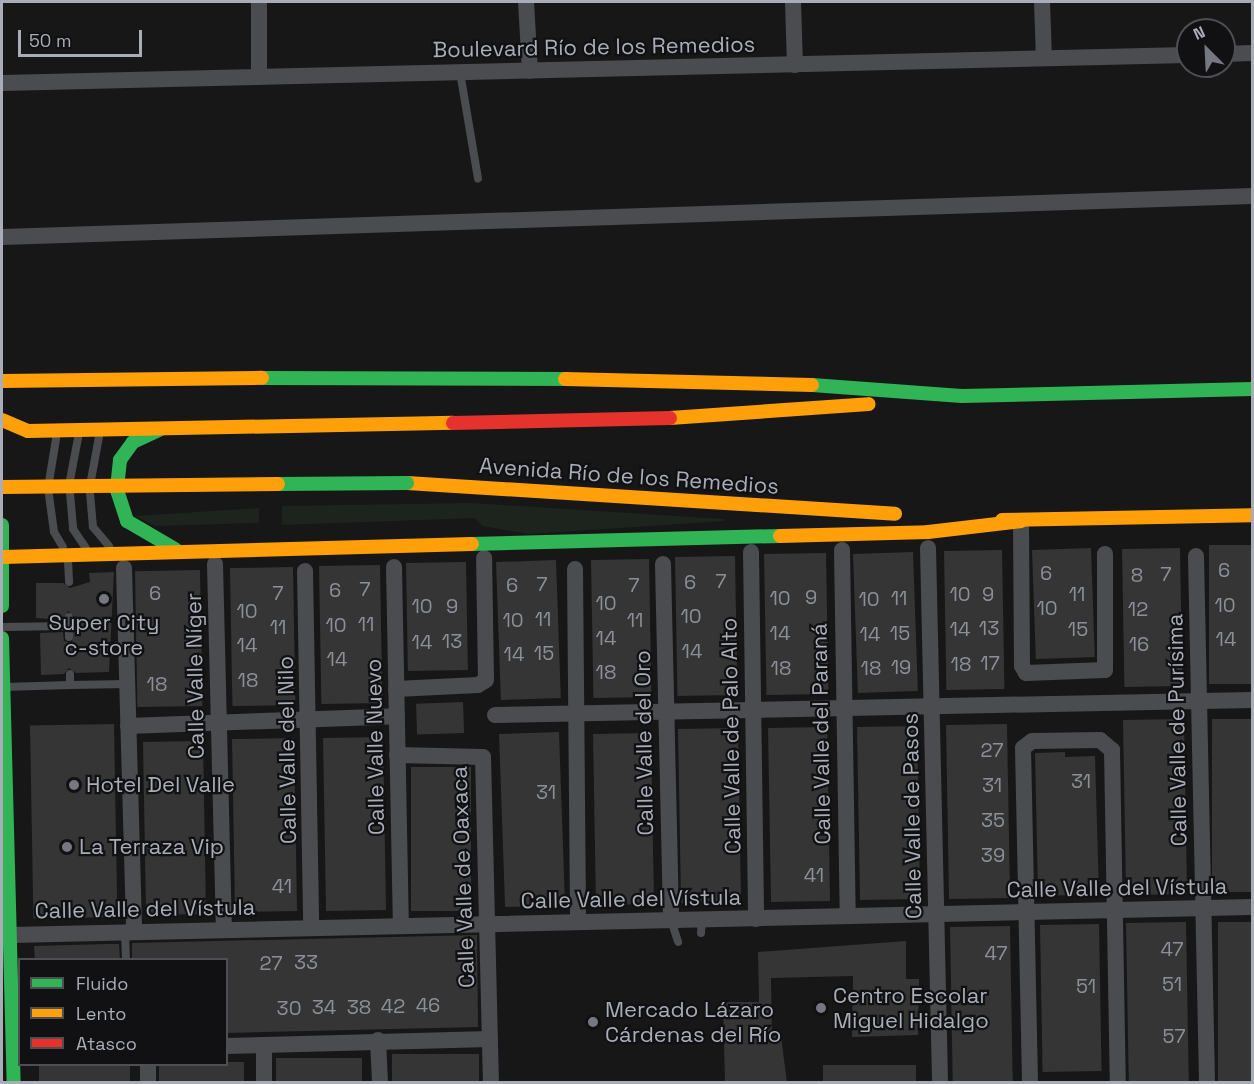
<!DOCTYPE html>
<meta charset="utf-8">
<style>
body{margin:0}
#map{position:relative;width:1254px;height:1084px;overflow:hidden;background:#171717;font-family:"Space Grotesk",sans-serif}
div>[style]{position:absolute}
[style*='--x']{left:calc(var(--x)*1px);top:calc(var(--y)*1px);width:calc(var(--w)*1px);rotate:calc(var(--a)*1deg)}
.green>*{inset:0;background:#1d241e}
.building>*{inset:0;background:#353536;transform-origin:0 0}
.lane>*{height:8px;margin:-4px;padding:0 4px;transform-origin:4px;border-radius:4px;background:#4b4c50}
.street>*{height:16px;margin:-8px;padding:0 8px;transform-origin:8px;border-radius:8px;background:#4b4c50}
.fast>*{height:14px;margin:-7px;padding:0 7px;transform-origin:7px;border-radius:7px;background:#30b455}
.slow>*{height:14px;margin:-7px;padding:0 7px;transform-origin:7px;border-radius:7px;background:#ff9f0a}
.jam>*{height:14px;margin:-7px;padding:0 7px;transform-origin:7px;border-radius:7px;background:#e5322d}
.fast-bridge>*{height:14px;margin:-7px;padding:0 7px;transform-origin:7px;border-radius:7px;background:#30b455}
.slow-bridge>*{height:14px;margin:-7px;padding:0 7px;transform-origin:7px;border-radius:7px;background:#ff9f0a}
.dots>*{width:16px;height:16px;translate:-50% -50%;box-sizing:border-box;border:3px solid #111113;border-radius:50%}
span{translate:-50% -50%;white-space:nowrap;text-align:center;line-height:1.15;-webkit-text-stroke:4.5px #111113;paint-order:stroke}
.number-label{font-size:20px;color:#8b8f98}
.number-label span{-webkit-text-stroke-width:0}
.street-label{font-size:22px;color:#a8adb8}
.poi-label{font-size:22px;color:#a8adb8}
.left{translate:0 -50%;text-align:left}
.frame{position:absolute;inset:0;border:3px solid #a8adb8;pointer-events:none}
.legend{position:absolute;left:18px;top:958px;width:210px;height:108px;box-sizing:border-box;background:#111113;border:2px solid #4d4f55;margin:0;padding:8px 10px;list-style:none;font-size:18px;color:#a8adb8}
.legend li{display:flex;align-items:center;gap:12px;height:30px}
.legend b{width:30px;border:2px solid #4d4f55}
.north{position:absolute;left:1176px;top:18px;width:60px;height:60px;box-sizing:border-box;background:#111113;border:2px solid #4d4f55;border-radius:50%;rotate:336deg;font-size:16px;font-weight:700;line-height:24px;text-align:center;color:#a8adb8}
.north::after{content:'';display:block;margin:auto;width:21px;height:27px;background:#757880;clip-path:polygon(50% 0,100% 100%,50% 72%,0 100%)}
.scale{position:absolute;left:18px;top:30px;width:124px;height:27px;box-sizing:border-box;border:3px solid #a8adb8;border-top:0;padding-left:8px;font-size:18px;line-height:21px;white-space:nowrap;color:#a8adb8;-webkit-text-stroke:4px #111113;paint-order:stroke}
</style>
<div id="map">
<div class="green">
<i style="clip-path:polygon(472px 503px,723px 519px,725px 521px,529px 534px,482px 526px,475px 518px,282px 525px,282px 506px)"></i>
<i style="clip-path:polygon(259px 508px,259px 523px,156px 526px,135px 516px)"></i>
</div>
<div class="building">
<i style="left:1252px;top:545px;width:139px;height:43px;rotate:90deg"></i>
<i style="left:1091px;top:548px;width:109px;height:59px;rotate:88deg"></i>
<i style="left:1180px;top:548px;width:138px;height:58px;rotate:89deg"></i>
<i style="left:1002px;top:550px;width:139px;height:58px;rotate:89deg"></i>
<i style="left:913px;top:552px;width:139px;height:60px;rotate:88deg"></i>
<i style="left:826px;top:553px;width:141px;height:62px;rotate:89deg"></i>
<i style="left:735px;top:556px;width:139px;height:60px;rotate:89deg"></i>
<i style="left:649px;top:559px;width:138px;height:58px;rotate:89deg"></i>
<i style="left:556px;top:560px;width:138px;height:60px;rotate:88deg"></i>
<i style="left:466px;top:562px;width:108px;height:60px;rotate:89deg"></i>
<i style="left:380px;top:565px;width:138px;height:61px;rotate:89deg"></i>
<i style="left:293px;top:567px;width:138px;height:63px;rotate:89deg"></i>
<i style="left:200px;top:570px;width:136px;height:65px;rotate:89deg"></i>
<i style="clip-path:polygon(114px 572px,109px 672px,76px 673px,69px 668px,64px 674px,41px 675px,40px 633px,63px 632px,64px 641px,72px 643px,75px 617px,68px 611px,63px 620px,36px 618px,36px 583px,63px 583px,70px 588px,90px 582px,89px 573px)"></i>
<i style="left:463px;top:702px;width:31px;height:47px;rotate:88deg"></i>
<i style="left:1184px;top:719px;width:175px;height:61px;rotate:89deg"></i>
<i style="left:1252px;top:719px;width:173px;height:40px;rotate:90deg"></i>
<i style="left:114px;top:724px;width:193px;height:84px;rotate:89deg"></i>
<i style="left:1007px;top:724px;width:174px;height:61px;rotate:89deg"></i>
<i style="left:917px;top:726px;width:173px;height:60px;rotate:89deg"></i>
<i style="left:827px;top:727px;width:174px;height:59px;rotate:89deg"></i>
<i style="left:738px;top:728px;width:174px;height:60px;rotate:89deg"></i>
<i style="left:559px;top:732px;width:173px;height:60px;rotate:88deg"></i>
<i style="left:651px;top:733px;width:171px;height:58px;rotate:89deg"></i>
<i style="left:383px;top:737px;width:173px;height:60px;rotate:89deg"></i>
<i style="left:294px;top:738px;width:173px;height:62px;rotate:89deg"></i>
<i style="left:203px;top:741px;width:173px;height:60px;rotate:89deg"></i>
<i style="clip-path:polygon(1065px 752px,1065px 757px,1095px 756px,1099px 894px,1038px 896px,1035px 753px)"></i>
<i style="left:411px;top:767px;width:60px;height:144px"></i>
<i style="left:1186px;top:922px;width:161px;height:60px;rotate:89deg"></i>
<i style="left:1252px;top:922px;width:161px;height:34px;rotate:90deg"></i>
<i style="left:1099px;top:924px;width:147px;height:59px;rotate:89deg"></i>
<i style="left:1010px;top:926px;width:157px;height:60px;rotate:89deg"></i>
<i style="clip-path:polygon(477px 935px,478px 1027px,226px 1033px,226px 960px,132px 960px,132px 943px)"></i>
<i style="clip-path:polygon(906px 941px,906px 979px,919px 979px,918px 1035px,852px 1037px,853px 976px,771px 978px,772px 1036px,781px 1036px,787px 1083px,725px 1083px,723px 1002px,759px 1002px,758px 952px)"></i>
<i style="clip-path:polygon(107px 944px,119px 944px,120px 960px,35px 960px,34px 946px)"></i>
<i style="left:479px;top:1054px;width:29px;height:87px;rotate:90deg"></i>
<i style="left:362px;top:1058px;width:25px;height:86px;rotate:90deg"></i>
<i style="clip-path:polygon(226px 1062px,244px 1062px,244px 1083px,159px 1083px,159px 1065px)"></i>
<i style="left:39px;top:1065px;width:91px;height:18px"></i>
<i style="left:916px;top:1065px;width:18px;height:93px;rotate:90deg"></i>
</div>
<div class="lane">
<i style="--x:460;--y:72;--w:108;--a:80.4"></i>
<i style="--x:56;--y:439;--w:50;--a:99.3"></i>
<i style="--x:48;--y:488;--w:44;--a:82.2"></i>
<i style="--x:54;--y:532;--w:17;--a:59"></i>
<i style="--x:70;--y:480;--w:43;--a:-79.2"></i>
<i style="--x:91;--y:480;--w:44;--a:-79.5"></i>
<i style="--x:70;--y:493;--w:36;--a:85"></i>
<i style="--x:73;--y:529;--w:23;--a:56"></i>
<i style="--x:90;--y:493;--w:34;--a:85"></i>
<i style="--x:93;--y:527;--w:25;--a:50"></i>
<i style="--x:68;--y:561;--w:21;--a:87"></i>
<i style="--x:69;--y:617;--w:20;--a:90"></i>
<i style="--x:2;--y:627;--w:67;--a:-0.9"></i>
<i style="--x:70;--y:685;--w:57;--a:-1"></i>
<i style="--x:4;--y:687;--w:66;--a:-1.7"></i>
<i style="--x:70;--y:685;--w:11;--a:-90"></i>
<i style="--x:671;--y:920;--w:23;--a:72"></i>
<i style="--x:125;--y:932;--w:28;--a:88"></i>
<i style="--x:701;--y:933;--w:13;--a:-86"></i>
</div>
<div class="street">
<i style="--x:259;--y:2;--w:75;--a:90"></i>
<i style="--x:526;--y:2;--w:69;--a:86.7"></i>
<i style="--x:793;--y:2;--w:63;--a:88.2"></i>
<i style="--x:1042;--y:2;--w:56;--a:88"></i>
<i style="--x:1224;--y:54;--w:28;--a:-2"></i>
<i style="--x:2;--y:83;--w:1186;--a:-1.35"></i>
<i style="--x:2;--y:237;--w:1251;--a:-1.88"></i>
<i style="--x:1021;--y:521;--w:145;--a:89.6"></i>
<i style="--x:1022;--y:666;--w:8;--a:60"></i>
<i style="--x:1026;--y:673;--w:79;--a:-2.2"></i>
<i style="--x:1105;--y:670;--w:116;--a:-90"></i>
<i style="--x:928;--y:548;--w:534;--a:88.71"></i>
<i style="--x:842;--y:550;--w:366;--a:89.1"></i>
<i style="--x:751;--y:552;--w:367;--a:89.2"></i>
<i style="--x:1196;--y:556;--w:526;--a:88.8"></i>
<i style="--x:215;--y:564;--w:366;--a:88.6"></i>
<i style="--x:663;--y:564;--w:356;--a:88.7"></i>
<i style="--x:394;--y:567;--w:359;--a:88.9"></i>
<i style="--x:124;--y:568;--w:364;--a:88.4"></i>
<i style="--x:575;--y:569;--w:353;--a:89.5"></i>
<i style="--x:305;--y:571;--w:357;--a:89"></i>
<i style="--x:396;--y:689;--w:82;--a:-2.8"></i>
<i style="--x:478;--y:685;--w:9;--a:-32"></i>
<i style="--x:486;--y:680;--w:122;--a:-90.9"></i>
<i style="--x:495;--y:715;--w:757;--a:-1.14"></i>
<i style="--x:128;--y:726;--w:269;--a:-2.1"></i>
<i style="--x:397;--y:755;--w:86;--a:1.3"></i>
<i style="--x:483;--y:757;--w:325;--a:88.6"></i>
<i style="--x:11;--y:935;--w:1241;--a:-1.29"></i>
<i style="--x:378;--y:1040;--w:42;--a:87.3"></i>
<i style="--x:226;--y:1046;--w:264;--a:-1.5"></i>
<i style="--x:148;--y:1064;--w:18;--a:90"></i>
<i style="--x:264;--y:1082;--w:37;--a:-90"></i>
<i style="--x:1030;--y:1082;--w:334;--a:-91.2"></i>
<i style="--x:1023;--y:748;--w:11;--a:-38"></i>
<i style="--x:1032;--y:741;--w:68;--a:-0.8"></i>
<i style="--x:1100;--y:740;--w:16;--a:40"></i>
<i style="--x:1112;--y:750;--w:332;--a:89"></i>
</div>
<div class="fast">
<i style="--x:262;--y:378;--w:303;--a:0.2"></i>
<i style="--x:812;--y:385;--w:150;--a:4.2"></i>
<i style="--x:962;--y:396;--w:290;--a:-1.4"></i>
<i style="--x:159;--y:430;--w:29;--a:155"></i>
<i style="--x:133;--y:442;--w:22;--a:126"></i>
<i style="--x:120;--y:460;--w:30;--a:96"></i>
<i style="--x:117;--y:490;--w:33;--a:72"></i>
<i style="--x:127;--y:521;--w:56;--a:30.3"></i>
<i style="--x:2;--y:525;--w:81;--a:90"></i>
<i style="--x:472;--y:544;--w:308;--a:-1.5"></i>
<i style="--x:2;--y:638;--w:444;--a:88.5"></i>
</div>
<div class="slow">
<i style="--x:565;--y:379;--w:247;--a:1.4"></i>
<i style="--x:2;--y:381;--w:260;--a:-0.7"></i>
<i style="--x:670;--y:418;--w:199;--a:-4"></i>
<i style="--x:2;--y:420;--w:28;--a:23"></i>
<i style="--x:28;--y:431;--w:425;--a:-1.1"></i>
<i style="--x:407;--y:483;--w:489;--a:3.6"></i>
<i style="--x:1002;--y:520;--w:250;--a:-1.1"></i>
<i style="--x:780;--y:536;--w:148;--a:-1.5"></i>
<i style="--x:928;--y:532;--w:94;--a:-6.7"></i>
<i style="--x:3;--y:557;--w:469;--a:-1.6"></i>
</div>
<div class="jam">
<i style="--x:453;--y:423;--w:217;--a:-1.3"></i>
</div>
<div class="fast-bridge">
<i style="--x:278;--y:484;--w:129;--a:-0.4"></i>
</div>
<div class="slow-bridge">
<i style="--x:2;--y:487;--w:276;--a:-0.6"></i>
</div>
<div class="dots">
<i style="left:104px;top:599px;background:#757880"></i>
<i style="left:74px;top:785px;background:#757880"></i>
<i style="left:67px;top:847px;background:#757880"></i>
<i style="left:821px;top:1008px;background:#757880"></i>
<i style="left:593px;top:1022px;background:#757880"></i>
</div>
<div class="number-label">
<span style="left:1224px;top:570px">6</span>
<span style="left:1046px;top:573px">6</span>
<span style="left:1166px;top:574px">7</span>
<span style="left:1137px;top:575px">8</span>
<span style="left:721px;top:581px">7</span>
<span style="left:690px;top:582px">6</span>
<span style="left:542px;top:584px">7</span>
<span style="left:512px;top:585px">6</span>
<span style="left:634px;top:585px">7</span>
<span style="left:365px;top:589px">7</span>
<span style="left:335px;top:590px">6</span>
<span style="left:155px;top:593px">6</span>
<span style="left:278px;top:593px">7</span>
<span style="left:960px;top:594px">10</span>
<span style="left:988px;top:594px">9</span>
<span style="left:1077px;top:594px">11</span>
<span style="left:811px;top:597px">9</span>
<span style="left:780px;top:598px">10</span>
<span style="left:899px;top:598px">11</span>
<span style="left:869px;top:599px">10</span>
<span style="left:606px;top:603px">10</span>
<span style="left:1225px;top:605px">10</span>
<span style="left:422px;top:606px">10</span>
<span style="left:452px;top:606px">9</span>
<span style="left:1047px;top:608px">10</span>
<span style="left:1138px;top:609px">12</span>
<span style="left:247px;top:611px">10</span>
<span style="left:691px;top:616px">10</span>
<span style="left:543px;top:619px">11</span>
<span style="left:513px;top:620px">10</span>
<span style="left:635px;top:620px">11</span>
<span style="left:366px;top:624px">11</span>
<span style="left:336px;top:625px">10</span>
<span style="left:278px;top:627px">11</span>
<span style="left:989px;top:628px">13</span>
<span style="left:960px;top:629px">14</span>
<span style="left:1078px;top:629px">15</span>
<span style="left:780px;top:633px">14</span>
<span style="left:900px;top:633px">15</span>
<span style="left:870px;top:634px">14</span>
<span style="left:606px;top:638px">14</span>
<span style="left:1226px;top:639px">14</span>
<span style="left:452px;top:641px">13</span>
<span style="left:422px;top:642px">14</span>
<span style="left:1139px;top:644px">16</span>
<span style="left:247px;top:645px">14</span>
<span style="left:692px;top:651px">14</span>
<span style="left:544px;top:653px">15</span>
<span style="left:514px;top:654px">14</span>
<span style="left:337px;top:659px">14</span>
<span style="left:990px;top:663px">17</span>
<span style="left:961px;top:664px">18</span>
<span style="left:901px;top:667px">19</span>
<span style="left:781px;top:668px">18</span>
<span style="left:871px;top:668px">18</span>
<span style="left:606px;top:672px">18</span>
<span style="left:248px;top:680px">18</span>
<span style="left:157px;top:684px">18</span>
<span style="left:992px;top:750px">27</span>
<span style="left:1081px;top:781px">31</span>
<span style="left:992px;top:785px">31</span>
<span style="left:546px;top:792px">31</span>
<span style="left:993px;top:820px">35</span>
<span style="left:993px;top:855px">39</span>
<span style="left:814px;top:875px">41</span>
<span style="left:282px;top:886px">41</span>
<span style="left:1172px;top:949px">47</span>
<span style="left:996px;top:953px">47</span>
<span style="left:306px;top:962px">33</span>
<span style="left:271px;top:963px">27</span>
<span style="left:1172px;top:984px">51</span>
<span style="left:1086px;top:986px">51</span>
<span style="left:428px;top:1005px">46</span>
<span style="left:393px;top:1006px">42</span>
<span style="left:324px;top:1007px">34</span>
<span style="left:359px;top:1007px">38</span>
<span style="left:289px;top:1008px">30</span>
<span style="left:1174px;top:1036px">57</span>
</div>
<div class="street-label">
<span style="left:594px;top:47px;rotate:-1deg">Boulevard Río de los Remedios</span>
<span style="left:629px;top:476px;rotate:4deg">Avenida Río de los Remedios</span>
<span style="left:195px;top:676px;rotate:-91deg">Calle Valle Níger</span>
<span style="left:1177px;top:730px;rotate:-91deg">Calle Valle de Purísima</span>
<span style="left:821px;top:734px;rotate:-91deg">Calle Valle del Paraná</span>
<span style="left:731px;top:736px;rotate:-91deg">Calle Valle de Palo Alto</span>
<span style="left:644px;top:743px;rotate:-91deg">Calle Valle del Oro</span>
<span style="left:375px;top:747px;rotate:-91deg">Calle Valle Nuevo</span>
<span style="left:287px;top:750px;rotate:-91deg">Calle Valle del Nilo</span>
<span style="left:912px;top:816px;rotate:-91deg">Calle Valle de Pasos</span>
<span style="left:463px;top:877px;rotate:-92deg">Calle Valle de Oaxaca</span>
<span style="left:1117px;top:888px;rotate:-1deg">Calle Valle del Vístula</span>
<span style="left:631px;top:899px;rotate:-1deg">Calle Valle del Vístula</span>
<span style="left:145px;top:909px;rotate:-1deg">Calle Valle del Vístula</span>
</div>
<div class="poi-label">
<span style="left:104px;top:635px">Super City<br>c-store</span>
<span class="left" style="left:86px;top:785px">Hotel Del Valle</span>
<span class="left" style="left:79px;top:847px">La Terraza Vip</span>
<span class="left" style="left:833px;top:1008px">Centro Escolar<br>Miguel Hidalgo</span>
<span class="left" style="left:605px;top:1022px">Mercado Lázaro<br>Cárdenas del Río</span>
</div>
<div class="frame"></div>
<ul class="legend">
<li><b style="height:8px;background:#30b455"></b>Fluido</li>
<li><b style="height:8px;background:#ff9f0a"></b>Lento</li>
<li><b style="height:8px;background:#e5322d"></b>Atasco</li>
</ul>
<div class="north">N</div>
<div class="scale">50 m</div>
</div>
